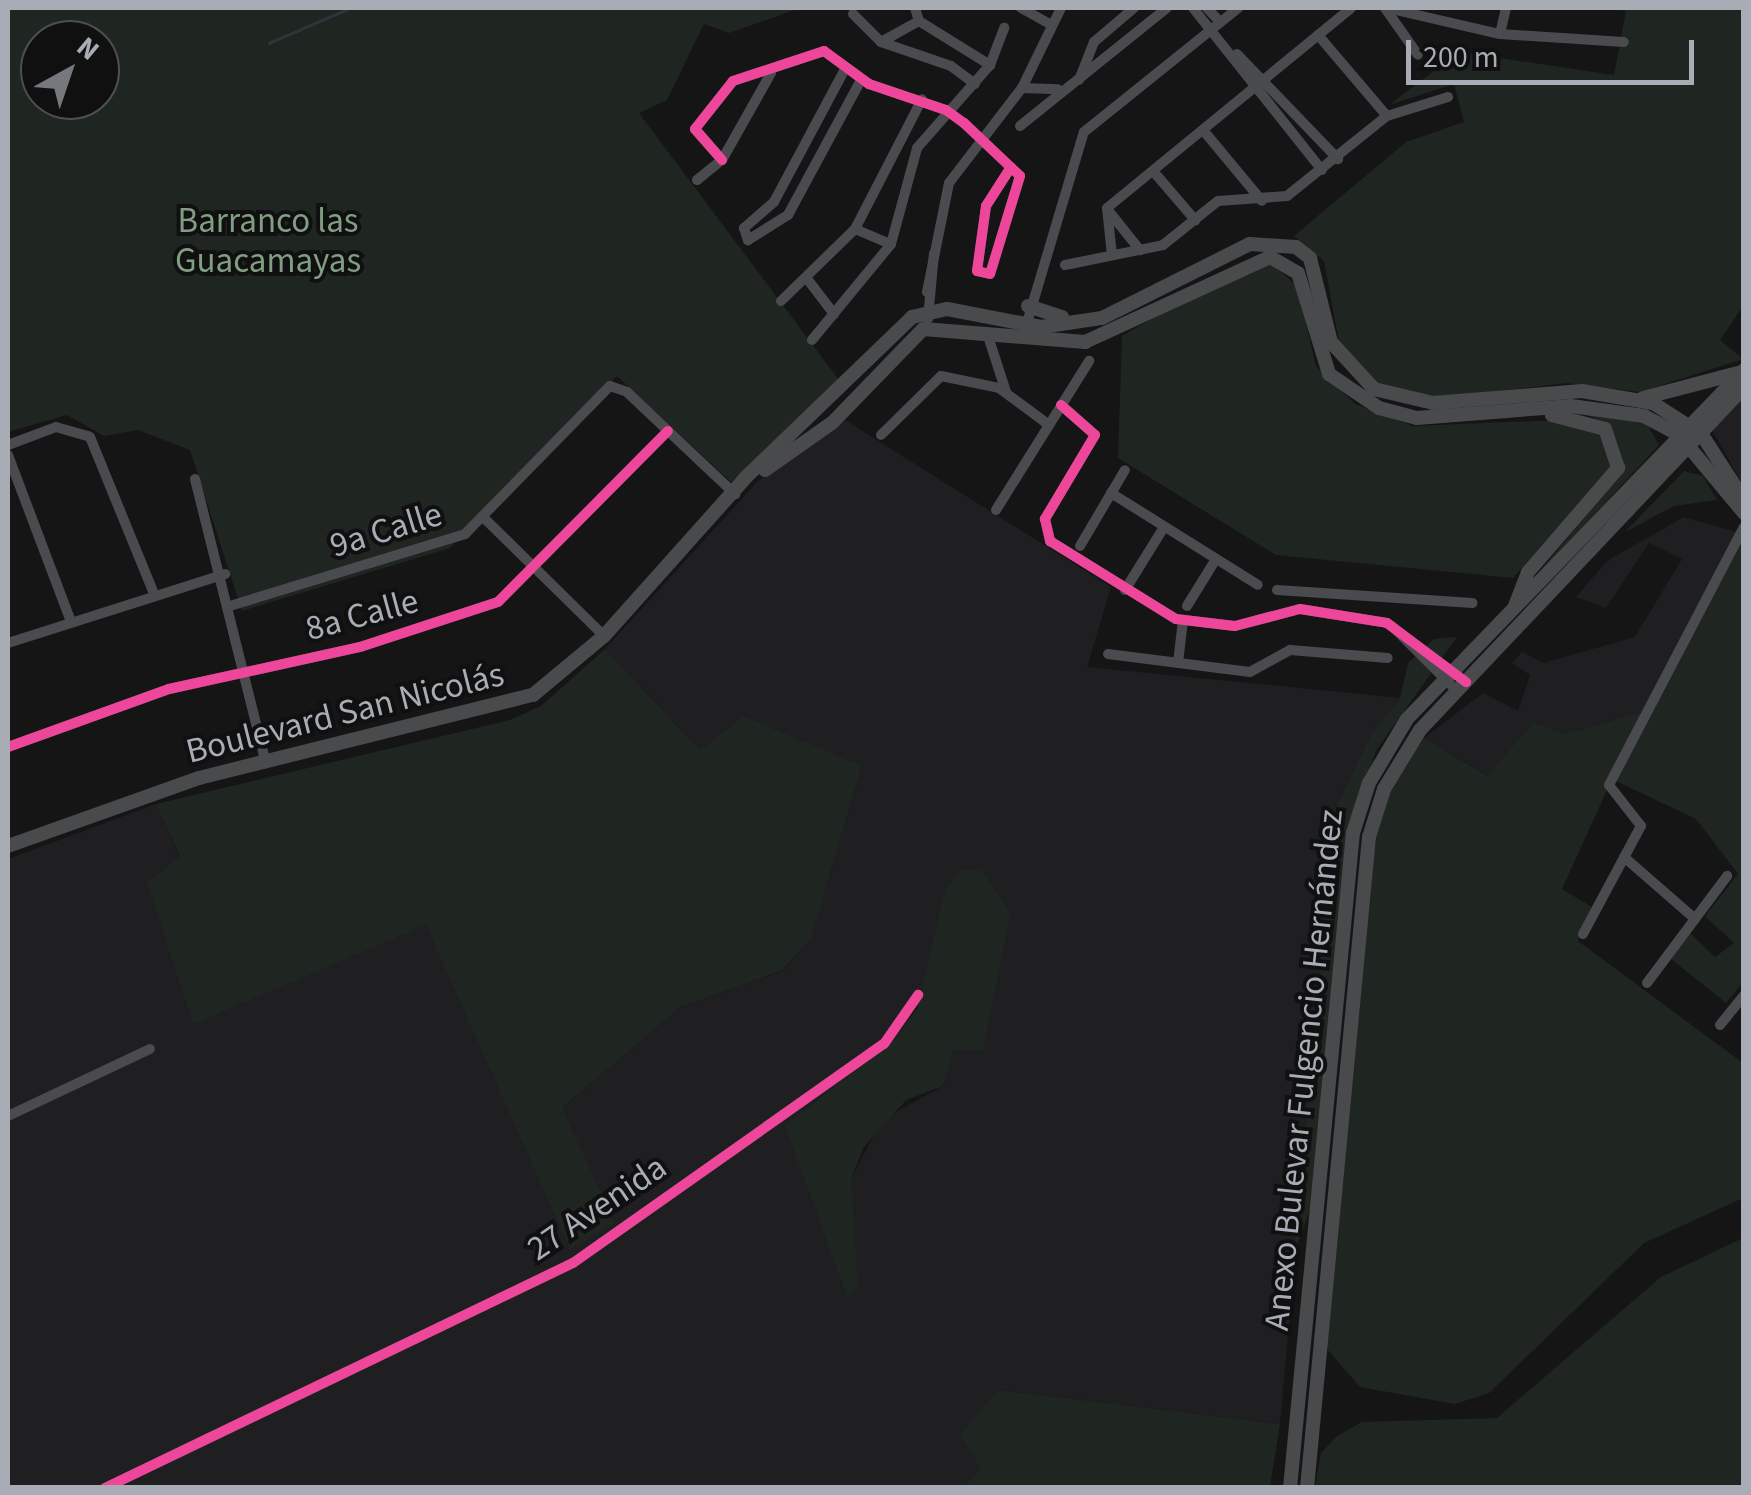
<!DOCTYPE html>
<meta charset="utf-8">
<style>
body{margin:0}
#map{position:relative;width:1751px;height:1495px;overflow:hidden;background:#151516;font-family:"Source Sans 3",sans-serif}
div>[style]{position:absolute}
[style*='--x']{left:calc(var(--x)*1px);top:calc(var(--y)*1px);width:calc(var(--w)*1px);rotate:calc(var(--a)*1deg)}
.built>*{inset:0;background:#1f1f21}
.green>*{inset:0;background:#1f2520}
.stream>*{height:2.5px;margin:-1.25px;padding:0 1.25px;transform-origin:1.25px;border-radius:1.25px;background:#2e353a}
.street>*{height:10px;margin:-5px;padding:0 5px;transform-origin:5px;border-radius:5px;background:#4a4b4e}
.secondary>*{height:14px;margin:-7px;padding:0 7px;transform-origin:7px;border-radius:7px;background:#494a4c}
.cycleway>*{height:10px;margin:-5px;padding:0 5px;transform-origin:5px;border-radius:5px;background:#ed469a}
span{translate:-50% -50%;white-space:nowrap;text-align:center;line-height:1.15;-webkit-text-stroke:8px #101011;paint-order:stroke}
.park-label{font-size:35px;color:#819e82}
.street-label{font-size:35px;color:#a8adb5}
.frame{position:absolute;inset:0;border:10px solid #a8adb5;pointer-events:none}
.north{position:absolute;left:20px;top:20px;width:100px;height:100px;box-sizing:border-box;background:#101011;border:2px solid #4d4f53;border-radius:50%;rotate:40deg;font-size:28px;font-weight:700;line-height:40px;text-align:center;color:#a8adb5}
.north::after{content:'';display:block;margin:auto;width:35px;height:45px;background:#75787d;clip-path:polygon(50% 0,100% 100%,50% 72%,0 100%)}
.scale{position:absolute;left:1406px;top:40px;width:288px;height:45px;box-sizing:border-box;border:5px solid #a8adb5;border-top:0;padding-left:12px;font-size:30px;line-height:35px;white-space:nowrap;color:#a8adb5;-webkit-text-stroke:8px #101011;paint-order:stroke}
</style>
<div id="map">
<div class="built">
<i style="clip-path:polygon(1743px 397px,1743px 485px,1708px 423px)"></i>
<i style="clip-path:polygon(evenodd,845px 420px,1111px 587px,1087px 667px,1400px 698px,1372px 732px,1334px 810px,1280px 1424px,999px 1390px,981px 1469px,962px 1487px,8px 1488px,8px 859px,156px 804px,180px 858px,194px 1023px,426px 924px,570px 1248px,614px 1223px,561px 1109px,681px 1007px,784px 970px,811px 937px,862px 767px,743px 716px,700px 750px,605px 649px,758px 481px,845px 420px,1011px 914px,983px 1049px,952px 1049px,943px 1086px,882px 1120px,851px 1179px,850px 1216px,785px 1125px,893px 1041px,927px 979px,1011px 914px)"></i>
<i style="clip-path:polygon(1684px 517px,1736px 532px,1646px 711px,1565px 734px,1533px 722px,1489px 776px,1424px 738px,1483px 693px,1518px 711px,1530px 675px,1512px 663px,1522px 652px,1543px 663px,1635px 637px,1682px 559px,1649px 543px,1606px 608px,1576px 597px,1607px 561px)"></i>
</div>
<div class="green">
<i style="clip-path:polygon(evenodd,8px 8px,800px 8px,729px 33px,704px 24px,667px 100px,639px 113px,839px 380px,731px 482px,617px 376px,450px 548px,242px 611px,190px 450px,138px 430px,104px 436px,67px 415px,8px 432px,8px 8px,40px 40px,100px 40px,100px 100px,40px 100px,40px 40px)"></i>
<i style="clip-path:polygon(1587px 8px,1743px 8px,1743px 306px,1720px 340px,1743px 359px,1640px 392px,1567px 383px,1444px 397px,1389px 392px,1341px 353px,1324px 261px,1294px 236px,1406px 142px,1464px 122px,1454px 84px,1389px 105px,1439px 67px,1419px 46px,1614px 75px,1626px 11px)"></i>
<i style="clip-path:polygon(1271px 263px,1297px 286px,1316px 366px,1355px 404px,1413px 426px,1559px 420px,1598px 431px,1610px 467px,1513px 578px,1276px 555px,1118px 458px,1122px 336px,1243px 267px)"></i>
<i style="clip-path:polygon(1579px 411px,1647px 424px,1659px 445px,1524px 590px,1616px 480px,1598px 420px)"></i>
<i style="clip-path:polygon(1684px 471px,1703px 476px,1717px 500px,1674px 506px,1625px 532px)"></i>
<i style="clip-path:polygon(1736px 532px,1744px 539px,1743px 982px,1726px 1003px,1671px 959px,1689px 932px,1715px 957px,1734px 943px,1705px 916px,1738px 874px,1696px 819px,1612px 779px,1562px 889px,1592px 907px,1578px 941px,1743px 1063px,1743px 1198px,1644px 1243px,1489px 1393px,1455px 1404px,1360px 1387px,1327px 1349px,1377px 821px,1395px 778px,1424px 738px,1488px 776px,1533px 722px,1565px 734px,1646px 711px)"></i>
<i style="clip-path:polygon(1457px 637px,1377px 749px,1354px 811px,1310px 1210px,1295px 1250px,1334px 810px,1372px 732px,1400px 698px,1408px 663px,1434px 639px)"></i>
<i style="clip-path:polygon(605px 649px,700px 750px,743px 716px,862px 766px,811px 938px,783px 970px,681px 1007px,562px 1108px,615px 1223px,570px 1249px,426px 925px,193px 1024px,147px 882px,180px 857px,156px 804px,510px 720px,541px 706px)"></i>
<i style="clip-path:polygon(960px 869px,982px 871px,1011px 914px,983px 1050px,953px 1049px,943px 1086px,906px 1100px,864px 1147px,851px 1179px,858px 1286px,848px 1299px,785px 1125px,893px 1041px,917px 1008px,945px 890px)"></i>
<i style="clip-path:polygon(1743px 1238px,1743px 1487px,1315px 1487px,1321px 1453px,1337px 1436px,1362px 1422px,1497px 1418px,1661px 1277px)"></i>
<i style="clip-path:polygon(999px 1390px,1280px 1424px,1270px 1487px,962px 1487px,981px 1469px,960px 1434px)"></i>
</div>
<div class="stream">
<i style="--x:269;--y:43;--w:88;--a:-23.4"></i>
</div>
<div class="street">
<i style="--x:915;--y:8;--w:14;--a:73"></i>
<i style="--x:919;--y:21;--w:84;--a:31.8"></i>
<i style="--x:1021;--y:8;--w:33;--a:29"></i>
<i style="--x:1193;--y:8;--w:207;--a:51.5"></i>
<i style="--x:1207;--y:8;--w:18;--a:47"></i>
<i style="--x:1385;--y:8;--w:57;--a:54.9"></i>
<i style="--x:1387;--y:8;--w:116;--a:13"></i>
<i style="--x:1500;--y:34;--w:124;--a:3.7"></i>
<i style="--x:853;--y:14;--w:40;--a:45"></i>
<i style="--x:881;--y:42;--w:74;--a:18.9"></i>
<i style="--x:951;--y:66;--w:30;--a:37"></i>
<i style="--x:1500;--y:34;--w:27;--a:-77"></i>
<i style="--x:1318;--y:35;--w:106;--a:49.6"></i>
<i style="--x:881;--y:42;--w:43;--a:-28.9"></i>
<i style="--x:1237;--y:54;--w:146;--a:46.1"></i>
<i style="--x:845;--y:69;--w:151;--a:118.1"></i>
<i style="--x:774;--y:202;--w:40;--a:139"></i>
<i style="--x:744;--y:228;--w:13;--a:72"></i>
<i style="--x:748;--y:240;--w:47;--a:-32"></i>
<i style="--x:788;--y:215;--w:153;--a:-61.6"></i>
<i style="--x:1079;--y:80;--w:41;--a:-68.5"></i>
<i style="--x:1094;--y:42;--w:52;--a:-40.4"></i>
<i style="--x:1022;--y:88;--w:36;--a:2"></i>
<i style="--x:1020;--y:126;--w:189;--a:-38.8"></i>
<i style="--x:1203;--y:130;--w:92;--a:50.3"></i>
<i style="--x:722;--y:160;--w:41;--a:-131.1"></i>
<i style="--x:695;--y:129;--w:61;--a:-51.6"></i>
<i style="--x:733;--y:81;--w:96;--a:-18.2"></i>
<i style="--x:824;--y:51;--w:56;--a:36.3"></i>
<i style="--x:869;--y:84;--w:81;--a:18.7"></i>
<i style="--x:946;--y:110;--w:22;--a:36"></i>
<i style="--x:964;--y:123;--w:77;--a:43.4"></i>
<i style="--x:1020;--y:176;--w:102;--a:107"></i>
<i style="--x:990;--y:274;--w:13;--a:-167"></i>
<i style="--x:977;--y:271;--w:66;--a:-82.1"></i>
<i style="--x:986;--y:206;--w:46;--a:-57.3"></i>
<i style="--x:1153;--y:171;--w:65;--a:49.4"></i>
<i style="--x:697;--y:180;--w:32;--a:-39"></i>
<i style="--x:722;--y:160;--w:100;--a:-60.6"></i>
<i style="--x:1107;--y:209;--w:53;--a:51.2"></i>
<i style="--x:855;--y:229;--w:39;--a:23"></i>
<i style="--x:1112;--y:255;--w:47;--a:-96.1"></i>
<i style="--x:1107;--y:208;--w:315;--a:-39.3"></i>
<i style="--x:1065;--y:265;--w:100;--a:-11.5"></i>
<i style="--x:1163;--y:245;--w:70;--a:-38.7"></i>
<i style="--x:1218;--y:201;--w:69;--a:-4.1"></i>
<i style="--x:1287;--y:196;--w:128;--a:-38.7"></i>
<i style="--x:1387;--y:116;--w:64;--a:-17.3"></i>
<i style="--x:808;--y:280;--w:43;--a:52.6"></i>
<i style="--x:927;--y:292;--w:111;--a:-78.6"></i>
<i style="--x:949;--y:183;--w:120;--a:-52.5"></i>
<i style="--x:1022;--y:88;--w:89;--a:-64"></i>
<i style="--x:781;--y:301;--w:103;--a:-44.2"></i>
<i style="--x:855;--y:229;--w:146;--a:-62.7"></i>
<i style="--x:928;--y:319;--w:66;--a:-84.8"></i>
<i style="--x:1026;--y:326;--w:202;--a:-73.4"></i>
<i style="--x:1084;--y:132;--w:198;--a:-38.8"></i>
<i style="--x:987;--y:333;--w:62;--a:72.1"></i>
<i style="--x:812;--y:340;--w:124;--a:-50.5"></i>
<i style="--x:891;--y:244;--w:99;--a:-74.8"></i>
<i style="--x:917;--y:148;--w:111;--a:-48.7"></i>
<i style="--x:990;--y:65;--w:40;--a:-69"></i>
<i style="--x:1061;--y:405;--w:45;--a:41.4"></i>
<i style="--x:1095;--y:435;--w:98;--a:120.8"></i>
<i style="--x:1045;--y:519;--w:23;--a:77"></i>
<i style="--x:1050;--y:541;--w:148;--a:31.8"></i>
<i style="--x:1176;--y:619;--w:59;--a:6.8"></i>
<i style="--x:1235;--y:626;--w:67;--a:-14.7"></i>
<i style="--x:1300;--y:609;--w:88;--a:9.1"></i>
<i style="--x:1387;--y:623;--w:99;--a:36.8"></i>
<i style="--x:881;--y:435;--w:84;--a:-44.5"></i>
<i style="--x:941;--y:376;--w:59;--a:11.7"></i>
<i style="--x:999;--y:388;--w:62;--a:36.5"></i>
<i style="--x:8;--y:445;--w:51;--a:-20.6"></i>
<i style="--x:56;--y:427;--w:35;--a:16"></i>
<i style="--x:90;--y:437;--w:166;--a:67.8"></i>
<i style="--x:8;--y:455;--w:178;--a:69.3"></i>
<i style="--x:195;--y:479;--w:293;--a:76"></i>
<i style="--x:1111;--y:493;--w:173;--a:32"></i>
<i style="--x:996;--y:510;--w:176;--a:-58"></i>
<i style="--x:485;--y:519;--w:167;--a:44.5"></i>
<i style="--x:1080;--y:546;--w:88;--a:-59.4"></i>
<i style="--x:1125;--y:590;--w:74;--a:-58.2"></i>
<i style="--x:1277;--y:590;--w:196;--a:3.8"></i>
<i style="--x:233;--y:605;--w:243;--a:-17"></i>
<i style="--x:465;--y:534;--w:207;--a:-45.6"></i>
<i style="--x:610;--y:386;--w:18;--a:19"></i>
<i style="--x:627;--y:392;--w:149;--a:43.4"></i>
<i style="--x:1187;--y:606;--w:55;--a:-58.3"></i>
<i style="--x:1392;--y:626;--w:92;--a:45"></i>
<i style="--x:8;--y:643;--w:228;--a:-17.6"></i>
<i style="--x:1108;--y:654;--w:143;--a:7.2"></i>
<i style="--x:1250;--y:672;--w:46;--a:-28.8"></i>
<i style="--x:1290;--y:650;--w:98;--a:4.7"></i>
<i style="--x:1178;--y:663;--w:43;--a:-83.4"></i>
<i style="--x:8;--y:747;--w:171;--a:-19.8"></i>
<i style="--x:169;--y:689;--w:196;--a:-12.4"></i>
<i style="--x:360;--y:647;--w:145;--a:-18.1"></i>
<i style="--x:498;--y:602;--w:241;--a:-45.2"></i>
<i style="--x:1624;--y:857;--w:94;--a:41.1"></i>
<i style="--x:1583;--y:934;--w:123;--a:-61.8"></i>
<i style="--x:1641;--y:826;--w:52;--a:-128"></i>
<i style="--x:1609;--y:785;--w:291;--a:-62.4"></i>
<i style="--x:1647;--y:983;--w:134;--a:-53.2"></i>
<i style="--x:1720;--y:1025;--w:38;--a:-51"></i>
<i style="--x:8;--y:1116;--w:157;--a:-25.3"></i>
<i style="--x:105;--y:1488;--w:519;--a:-25.68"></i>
<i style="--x:573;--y:1263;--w:380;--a:-35.2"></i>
<i style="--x:884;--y:1044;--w:60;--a:-55.2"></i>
</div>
<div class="secondary">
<i style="--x:1028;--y:306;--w:36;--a:18"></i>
<i style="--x:1643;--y:398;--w:98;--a:-14.7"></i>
<i style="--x:765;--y:470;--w:83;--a:-35.2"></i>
<i style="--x:833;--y:422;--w:129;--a:-45.9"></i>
<i style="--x:923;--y:329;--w:163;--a:4.6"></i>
<i style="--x:1085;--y:342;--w:204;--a:-24.7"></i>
<i style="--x:1270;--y:257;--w:32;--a:30"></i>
<i style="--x:1298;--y:273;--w:106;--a:72.9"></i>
<i style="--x:1329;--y:374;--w:60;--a:34.2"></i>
<i style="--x:1379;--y:408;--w:39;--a:15"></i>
<i style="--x:1417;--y:418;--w:154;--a:-4.5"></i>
<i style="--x:1571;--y:406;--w:74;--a:7.8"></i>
<i style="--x:1644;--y:416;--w:40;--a:28"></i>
<i style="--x:1679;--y:435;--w:102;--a:50.2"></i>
<i style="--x:1515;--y:606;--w:36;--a:-69"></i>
<i style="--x:1528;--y:572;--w:138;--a:-49.1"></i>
<i style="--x:1618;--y:468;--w:41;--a:-108.4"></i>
<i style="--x:1605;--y:429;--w:55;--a:-165.2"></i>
<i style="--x:8;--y:846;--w:203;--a:-19.6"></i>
<i style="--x:199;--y:778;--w:344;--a:-14"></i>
<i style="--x:533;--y:695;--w:92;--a:-39.7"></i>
<i style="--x:604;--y:636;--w:213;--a:-48.2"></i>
<i style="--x:746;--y:477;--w:231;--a:-43.9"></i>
<i style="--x:912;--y:317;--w:36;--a:-13"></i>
<i style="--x:947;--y:309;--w:96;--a:10.8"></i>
<i style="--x:1041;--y:327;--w:62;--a:-8.4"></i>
<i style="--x:1102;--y:318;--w:165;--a:-26.6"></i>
<i style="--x:1250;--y:244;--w:46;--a:3.7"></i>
<i style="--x:1296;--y:247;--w:18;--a:38"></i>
<i style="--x:1310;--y:258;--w:87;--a:76"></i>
<i style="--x:1331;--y:342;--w:64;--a:47.5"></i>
<i style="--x:1374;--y:389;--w:61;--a:13.3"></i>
<i style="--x:1433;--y:403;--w:149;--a:-4.6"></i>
<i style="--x:1582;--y:391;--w:72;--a:9.6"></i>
<i style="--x:1653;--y:403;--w:59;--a:33.1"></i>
<i style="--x:1702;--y:435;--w:77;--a:57.1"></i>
<i style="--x:1290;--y:1488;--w:658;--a:-84.51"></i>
<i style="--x:1353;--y:833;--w:52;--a:-72.3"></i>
<i style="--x:1369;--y:783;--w:74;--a:-59.3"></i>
<i style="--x:1407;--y:719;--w:485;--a:-46"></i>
<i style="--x:1307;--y:1488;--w:654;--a:-84.56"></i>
<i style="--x:1369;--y:837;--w:50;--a:-72.6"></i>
<i style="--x:1384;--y:789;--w:69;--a:-58.6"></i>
<i style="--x:1420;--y:730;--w:472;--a:-46.6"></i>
</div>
<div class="cycleway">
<i style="--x:722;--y:160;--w:41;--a:-131.1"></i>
<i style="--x:695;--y:129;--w:61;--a:-51.6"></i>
<i style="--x:733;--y:81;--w:96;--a:-18.2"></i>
<i style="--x:824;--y:51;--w:56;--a:36.3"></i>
<i style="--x:869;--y:84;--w:81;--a:18.7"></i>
<i style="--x:946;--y:110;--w:22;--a:36"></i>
<i style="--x:964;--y:123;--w:77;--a:43.4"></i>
<i style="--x:1020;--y:176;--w:102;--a:107"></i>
<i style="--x:990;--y:274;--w:13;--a:-167"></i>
<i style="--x:977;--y:271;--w:66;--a:-82.1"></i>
<i style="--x:986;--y:206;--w:46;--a:-57.3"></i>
<i style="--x:1061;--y:405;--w:45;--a:41.4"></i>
<i style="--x:1095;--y:435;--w:98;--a:120.8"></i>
<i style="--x:1045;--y:519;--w:23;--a:77"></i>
<i style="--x:1050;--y:541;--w:148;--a:31.8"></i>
<i style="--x:1176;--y:619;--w:59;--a:6.8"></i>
<i style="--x:1235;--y:626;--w:67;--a:-14.7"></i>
<i style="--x:1300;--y:609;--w:88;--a:9.1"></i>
<i style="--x:1387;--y:623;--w:99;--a:36.8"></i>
<i style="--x:8;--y:747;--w:171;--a:-19.8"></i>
<i style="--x:169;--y:689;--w:196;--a:-12.4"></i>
<i style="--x:360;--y:647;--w:145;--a:-18.1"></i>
<i style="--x:498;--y:602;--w:241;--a:-45.2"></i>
<i style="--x:105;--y:1488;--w:519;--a:-25.68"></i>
<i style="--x:573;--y:1263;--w:380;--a:-35.2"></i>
<i style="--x:884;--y:1044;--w:60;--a:-55.2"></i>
</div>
<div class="park-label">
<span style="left:268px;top:241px">Barranco las<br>Guacamayas</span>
</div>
<div class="street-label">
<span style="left:386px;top:530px;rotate:-17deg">9a Calle</span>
<span style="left:362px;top:615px;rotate:-15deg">8a Calle</span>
<span style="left:345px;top:713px;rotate:-14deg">Boulevard San Nicolás</span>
<span style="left:1304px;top:1070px;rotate:-84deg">Anexo Bulevar Fulgencio Hernández</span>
<span style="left:597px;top:1208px;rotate:-34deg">27 Avenida</span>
</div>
<div class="frame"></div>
<div class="north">N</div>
<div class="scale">200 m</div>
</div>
